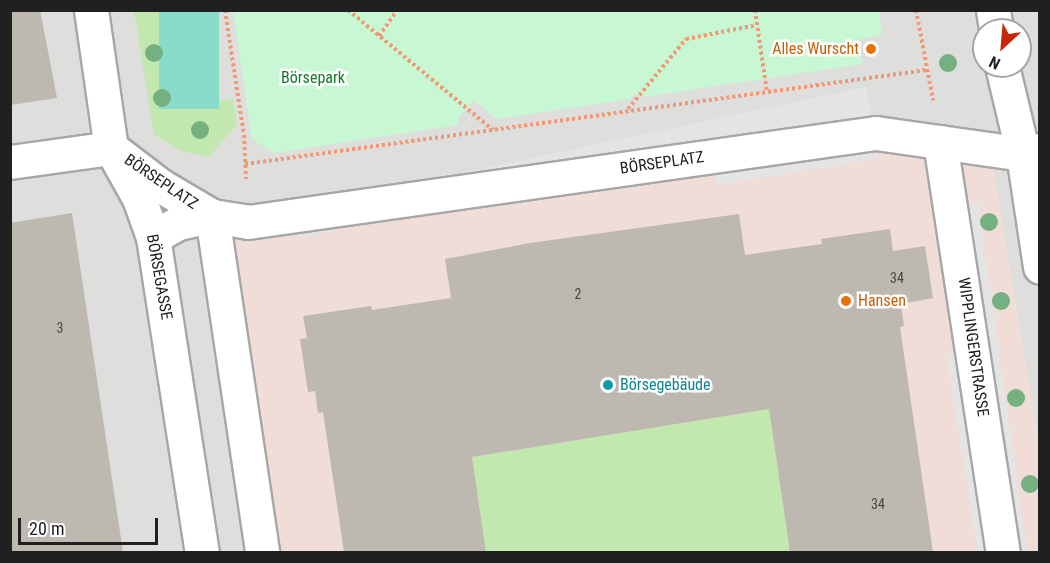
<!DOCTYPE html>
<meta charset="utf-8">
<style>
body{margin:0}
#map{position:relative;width:1050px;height:563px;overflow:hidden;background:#f0efe7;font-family:"Roboto Condensed",sans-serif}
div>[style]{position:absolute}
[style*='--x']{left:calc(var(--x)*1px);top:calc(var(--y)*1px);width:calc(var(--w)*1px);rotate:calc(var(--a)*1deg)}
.residential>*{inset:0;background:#dededd}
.commercial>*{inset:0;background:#f0ddd8}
.grass>*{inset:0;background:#c2e8b0}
.park>*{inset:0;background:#c7f8d3}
.pitch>*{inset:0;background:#89dcc9;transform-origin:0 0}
.parking>*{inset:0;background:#e4e4e4;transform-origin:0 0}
.building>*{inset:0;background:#bdb8b0}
.path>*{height:4px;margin-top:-2px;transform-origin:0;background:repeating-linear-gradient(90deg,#f49775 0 3px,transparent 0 6px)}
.roads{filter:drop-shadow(2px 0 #a7a7a7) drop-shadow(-2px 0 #a7a7a7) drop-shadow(0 2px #a7a7a7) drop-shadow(0 -2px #a7a7a7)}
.minor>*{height:33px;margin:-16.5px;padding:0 16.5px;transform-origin:16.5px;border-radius:16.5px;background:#fff}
.trees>*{width:18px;height:18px;margin:-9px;border-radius:50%;background:#75b080}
.dots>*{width:16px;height:16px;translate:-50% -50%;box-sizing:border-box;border:3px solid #fff;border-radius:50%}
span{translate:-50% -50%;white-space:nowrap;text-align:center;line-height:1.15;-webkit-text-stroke:5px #fff;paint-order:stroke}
.number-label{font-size:14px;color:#474644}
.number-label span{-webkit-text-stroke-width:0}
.food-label{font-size:16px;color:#c56008}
.right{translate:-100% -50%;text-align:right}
.left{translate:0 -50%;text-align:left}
.park-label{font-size:16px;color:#117c2b}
.street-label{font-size:16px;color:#202020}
.culture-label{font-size:16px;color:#0d838f}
.frame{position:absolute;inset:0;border:12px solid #202020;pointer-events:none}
.north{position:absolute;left:972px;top:18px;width:60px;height:60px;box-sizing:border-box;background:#fff;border:2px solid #a6a6a6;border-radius:50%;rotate:206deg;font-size:16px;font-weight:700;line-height:24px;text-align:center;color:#202020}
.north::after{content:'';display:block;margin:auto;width:21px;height:27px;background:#c82809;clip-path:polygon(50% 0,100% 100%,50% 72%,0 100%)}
.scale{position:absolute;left:18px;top:518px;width:140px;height:27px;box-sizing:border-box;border:3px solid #202020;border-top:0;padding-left:8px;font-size:18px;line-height:21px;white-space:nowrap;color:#202020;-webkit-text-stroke:4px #fff;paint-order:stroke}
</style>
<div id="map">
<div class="residential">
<i style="clip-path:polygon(evenodd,10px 11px,1039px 11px,1039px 446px,988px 136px,199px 249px,247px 552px,11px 552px,10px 11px,984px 30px,1020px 30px,1020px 66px,984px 66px,984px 30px)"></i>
</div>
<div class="commercial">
<i style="clip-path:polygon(988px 135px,1039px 446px,1039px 552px,247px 552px,198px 248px)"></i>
</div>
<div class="grass">
<i style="clip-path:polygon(134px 11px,159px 11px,175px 108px,233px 99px,237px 124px,209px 157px,181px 151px,154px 134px)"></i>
<i style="clip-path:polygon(769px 409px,790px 552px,486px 552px,472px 457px)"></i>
</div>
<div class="park">
<i style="clip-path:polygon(879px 11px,882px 35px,858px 39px,862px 64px,642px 97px,634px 93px,631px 99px,496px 119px,474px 100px,459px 117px,458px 125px,274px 153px,252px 139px,233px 11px)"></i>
</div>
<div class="pitch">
<i style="left:159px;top:11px;width:60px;height:98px"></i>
</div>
<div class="parking">
<i style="left:866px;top:87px;width:30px;height:583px;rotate:78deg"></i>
<i style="clip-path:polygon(875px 148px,878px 159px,716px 185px,714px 170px)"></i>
<i style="left:978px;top:202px;width:354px;height:14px;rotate:82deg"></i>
<i style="left:959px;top:352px;width:202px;height:13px;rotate:81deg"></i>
</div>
<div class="building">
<i style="clip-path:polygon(10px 10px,40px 10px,57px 98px,10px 105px)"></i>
<i style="clip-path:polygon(72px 213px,123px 552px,10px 552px,10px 223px)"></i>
<i style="clip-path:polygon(739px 214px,745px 255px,822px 244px,821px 239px,890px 229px,893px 251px,925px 246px,933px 298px,901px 304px,904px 326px,900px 327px,933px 552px,790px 552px,769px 409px,472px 457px,486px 552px,344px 552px,323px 412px,318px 413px,315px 391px,308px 392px,300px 339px,307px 338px,303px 316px,371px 306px,372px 310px,451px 298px,445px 259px,530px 243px)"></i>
</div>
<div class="path">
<i style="--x:225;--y:10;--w:126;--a:81.4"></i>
<i style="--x:244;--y:135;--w:44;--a:87.4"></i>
<i style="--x:348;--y:10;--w:188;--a:39.6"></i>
<i style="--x:755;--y:10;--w:83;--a:81.7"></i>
<i style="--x:916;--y:10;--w:92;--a:79.3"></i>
<i style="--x:379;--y:36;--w:32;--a:-55"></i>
<i style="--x:628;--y:109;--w:91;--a:-50.4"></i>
<i style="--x:686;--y:39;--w:72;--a:-11.2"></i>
<i style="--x:245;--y:164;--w:688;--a:-7.85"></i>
</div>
<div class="roads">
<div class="minor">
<i style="--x:91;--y:10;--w:139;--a:81.8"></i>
<i style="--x:111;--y:148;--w:57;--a:60.8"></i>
<i style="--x:139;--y:198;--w:41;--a:70.3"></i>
<i style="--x:153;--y:237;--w:319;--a:81.2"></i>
<i style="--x:993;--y:10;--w:20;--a:81"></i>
<i style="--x:1002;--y:66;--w:90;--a:76.6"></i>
<i style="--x:1023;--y:154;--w:114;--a:81.4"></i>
<i style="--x:940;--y:142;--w:415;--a:81.3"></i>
<i style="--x:10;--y:162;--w:102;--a:-7.9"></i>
<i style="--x:111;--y:148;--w:63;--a:37.2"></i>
<i style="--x:161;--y:186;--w:59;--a:30.5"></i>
<i style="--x:212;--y:216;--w:340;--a:81.5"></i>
<i style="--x:153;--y:237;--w:29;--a:-29"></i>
<i style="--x:178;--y:223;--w:35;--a:-12"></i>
<i style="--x:212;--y:216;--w:36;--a:9"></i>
<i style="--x:248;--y:222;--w:634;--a:-8.07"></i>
<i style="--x:876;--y:133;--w:148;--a:8.1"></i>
<i style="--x:1023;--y:154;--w:17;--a:-13"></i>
</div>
</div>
<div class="trees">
<i style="left:154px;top:53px"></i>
<i style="left:948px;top:63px"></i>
<i style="left:162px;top:98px"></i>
<i style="left:200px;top:130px"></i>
<i style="left:989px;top:222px"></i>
<i style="left:1001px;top:301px"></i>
<i style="left:1016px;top:398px"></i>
<i style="left:1030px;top:484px"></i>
</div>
<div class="dots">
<i style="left:871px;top:49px;background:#e8710a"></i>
<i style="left:846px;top:301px;background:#e8710a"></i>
<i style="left:608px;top:385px;background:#0f9aa8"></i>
</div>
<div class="number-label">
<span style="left:897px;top:278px">34</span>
<span style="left:578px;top:294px">2</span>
<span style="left:60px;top:328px">3</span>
<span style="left:878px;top:504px">34</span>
</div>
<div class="food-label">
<span class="right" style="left:859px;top:49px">Alles Wurscht</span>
<span class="left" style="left:858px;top:301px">Hansen</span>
</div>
<div class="park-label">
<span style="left:313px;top:78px">Börsepark</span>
</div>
<div class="street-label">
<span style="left:662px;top:163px;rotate:-8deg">BÖRSEPLATZ</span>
<span style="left:161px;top:182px;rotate:34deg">BÖRSEPLATZ</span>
<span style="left:159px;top:277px;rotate:80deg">BÖRSEGASSE</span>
<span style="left:973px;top:347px;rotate:82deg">WIPPLINGERSTRASSE</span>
</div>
<div class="culture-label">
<span class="left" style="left:620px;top:385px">Börsegebäude</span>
</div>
<div class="frame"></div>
<div class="north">N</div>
<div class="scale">20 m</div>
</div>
